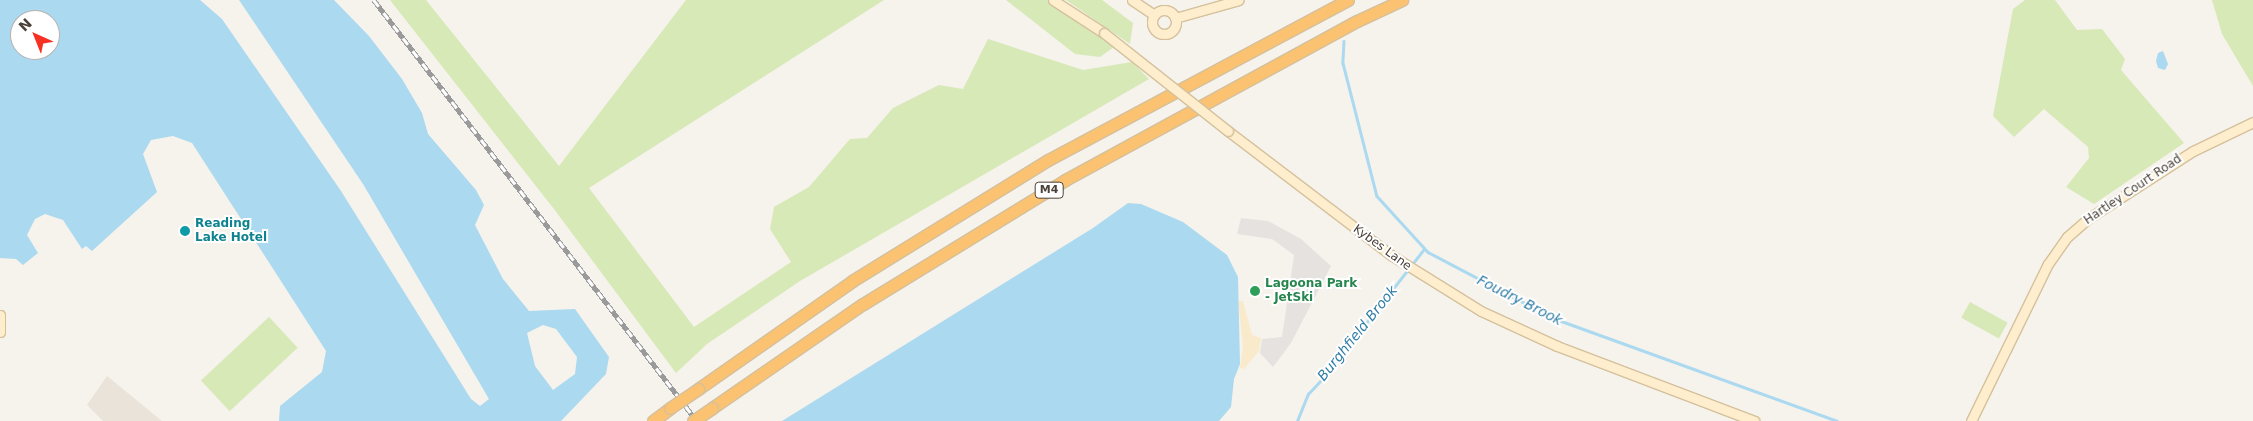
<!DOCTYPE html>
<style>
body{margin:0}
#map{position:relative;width:2253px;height:421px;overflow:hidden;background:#f6f2ec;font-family:"DejaVu Sans",sans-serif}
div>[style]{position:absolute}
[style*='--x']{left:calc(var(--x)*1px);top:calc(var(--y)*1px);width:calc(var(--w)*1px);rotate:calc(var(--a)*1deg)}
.residential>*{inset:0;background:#e9e3da}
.green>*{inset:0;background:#d6e9b6;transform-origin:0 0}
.sand>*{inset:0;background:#f8eaca}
.parking>*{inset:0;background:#e5e2e0}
.water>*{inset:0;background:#abd9f0}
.stream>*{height:2.5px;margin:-1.25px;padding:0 1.25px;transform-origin:1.25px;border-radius:1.25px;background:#abd9f0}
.roads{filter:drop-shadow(1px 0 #d4c19c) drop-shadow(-1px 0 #d4c19c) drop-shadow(0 1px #d4c19c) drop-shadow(0 -1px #d4c19c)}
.secondary>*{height:9px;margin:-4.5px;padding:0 4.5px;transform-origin:4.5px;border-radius:4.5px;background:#feeece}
.secondary>.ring{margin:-4.5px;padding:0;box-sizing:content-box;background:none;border:9px solid #feeece;border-radius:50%}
.highway>*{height:11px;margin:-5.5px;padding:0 5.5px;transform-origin:5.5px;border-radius:5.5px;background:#fbc272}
.rail>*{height:4.5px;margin-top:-2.25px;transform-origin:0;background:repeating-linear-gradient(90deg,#fff 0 8px,#9a9a9a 0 16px);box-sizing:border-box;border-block:1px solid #9a9a9a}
.bridges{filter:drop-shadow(1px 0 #d4c19c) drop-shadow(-1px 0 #d4c19c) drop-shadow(0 1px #d4c19c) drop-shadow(0 -1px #d4c19c)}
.secondary-bridge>*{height:9px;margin:-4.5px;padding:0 4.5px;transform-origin:4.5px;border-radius:4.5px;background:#feeece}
.highway-bridge>*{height:11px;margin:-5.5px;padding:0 5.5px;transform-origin:5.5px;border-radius:5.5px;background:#fbc272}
.dots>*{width:14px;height:14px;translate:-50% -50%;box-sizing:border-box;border:2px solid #fff;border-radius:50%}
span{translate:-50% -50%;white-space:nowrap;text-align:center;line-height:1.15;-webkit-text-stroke:4px #fff;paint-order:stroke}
.shield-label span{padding:1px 4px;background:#fff;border:1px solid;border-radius:4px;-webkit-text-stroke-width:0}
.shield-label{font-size:11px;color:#4a4239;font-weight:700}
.street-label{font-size:12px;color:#4a4239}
.culture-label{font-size:12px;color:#0d838f;font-weight:700}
.left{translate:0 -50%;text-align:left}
.leisure-label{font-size:12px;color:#27864d;font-weight:700}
.water-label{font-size:14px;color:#307da6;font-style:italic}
.north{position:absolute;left:10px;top:10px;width:50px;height:50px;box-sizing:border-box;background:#fff;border:1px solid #b7b3b0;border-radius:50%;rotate:316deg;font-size:14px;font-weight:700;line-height:20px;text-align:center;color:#4a4239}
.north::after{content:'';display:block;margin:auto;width:18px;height:22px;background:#f63123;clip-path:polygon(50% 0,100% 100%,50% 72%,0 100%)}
</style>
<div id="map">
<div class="residential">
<i style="clip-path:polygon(107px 376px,162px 421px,103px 421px,87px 405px)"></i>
</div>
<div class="green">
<i style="clip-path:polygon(390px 0,426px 0,559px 166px,686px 0,884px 0,589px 188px,694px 327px,791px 262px,770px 229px,774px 207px,809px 187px,850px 139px,867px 138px,893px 108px,939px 85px,963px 89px,988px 39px,1083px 70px,1132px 62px,1149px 79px,800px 281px,707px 344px,676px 373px,554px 209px)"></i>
<i style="clip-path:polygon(1006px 0,1049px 0,1114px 47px,1100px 57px,1075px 54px)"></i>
<i style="clip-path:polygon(1066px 0,1102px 0,1133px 23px,1130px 44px)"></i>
<i style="clip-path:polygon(2025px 0,2055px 0,2077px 30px,2102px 29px,2125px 59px,2121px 70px,2184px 143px,2094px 204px,2066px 187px,2089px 158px,2088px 147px,2044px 109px,2014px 137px,1993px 116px,2013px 9px)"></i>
<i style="clip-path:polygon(2212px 0,2253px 0,2253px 86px,2222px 34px)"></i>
<i style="left:1970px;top:302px;width:43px;height:18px;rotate:29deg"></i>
<i style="left:269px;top:317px;width:42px;height:93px;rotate:47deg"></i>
</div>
<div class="sand">
<i style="clip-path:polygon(1238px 301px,1243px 301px,1252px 335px,1261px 338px,1259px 351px,1244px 369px,1240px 368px,1243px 346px)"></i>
</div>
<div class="parking">
<i style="clip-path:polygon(1241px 218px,1268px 221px,1301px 239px,1331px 266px,1291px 343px,1273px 367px,1260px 353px,1262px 339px,1282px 337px,1294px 255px,1272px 239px,1237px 234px)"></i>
</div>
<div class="water">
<i style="clip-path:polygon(evenodd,0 0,200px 0,222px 19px,341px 191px,471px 399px,480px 406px,489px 399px,363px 184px,239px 0,334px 0,369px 36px,402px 79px,422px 113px,428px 134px,476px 190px,484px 205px,475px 225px,503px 279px,529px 311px,575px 309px,609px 357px,606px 374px,561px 421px,279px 421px,280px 406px,322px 372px,326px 351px,192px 143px,173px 136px,151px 140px,143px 154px,157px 192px,92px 251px,86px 246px,82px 249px,63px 220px,45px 214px,35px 219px,27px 235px,38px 253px,23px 265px,16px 259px,0 258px,0 0,20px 20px,50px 20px,50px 50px,20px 50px,20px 20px,0 0,543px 325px,556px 329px,577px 357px,575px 374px,553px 390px,535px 366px,527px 333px,543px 325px)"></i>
<i style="clip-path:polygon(2163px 51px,2168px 64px,2165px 70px,2158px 68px,2156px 61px,2158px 53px)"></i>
<i style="clip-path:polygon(1128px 203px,1141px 204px,1183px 222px,1227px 255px,1238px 277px,1240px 364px,1234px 379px,1231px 407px,1219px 421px,782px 421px,1093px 228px)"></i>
</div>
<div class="stream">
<i style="--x:1344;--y:41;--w:22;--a:93"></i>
<i style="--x:1343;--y:63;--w:137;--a:75.7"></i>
<i style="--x:1377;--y:196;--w:76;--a:47.7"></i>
<i style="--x:1428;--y:252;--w:141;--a:27.8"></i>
<i style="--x:1553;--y:318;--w:302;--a:19.9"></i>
<i style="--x:1297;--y:421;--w:29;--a:-68"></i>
<i style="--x:1308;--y:394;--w:23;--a:-47"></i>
<i style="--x:1324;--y:377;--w:162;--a:-52"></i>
</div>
<div class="roads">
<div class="secondary">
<i style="--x:1053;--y:0;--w:61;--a:32.9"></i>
<i style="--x:1132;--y:0;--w:27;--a:34"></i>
<i class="ring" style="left:1152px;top:10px;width:15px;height:15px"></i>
<i style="--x:1175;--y:18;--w:66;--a:-15.7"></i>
<i style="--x:1228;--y:131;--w:205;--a:37.3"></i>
<i style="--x:1391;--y:255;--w:106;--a:31.9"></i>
<i style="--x:1481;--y:311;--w:84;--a:24.7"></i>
<i style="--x:1557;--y:346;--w:211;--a:20.8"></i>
<i style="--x:0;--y:315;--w:17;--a:90"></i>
<i style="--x:1971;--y:421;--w:175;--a:-63.9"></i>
<i style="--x:2048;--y:264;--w:33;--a:-55"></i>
<i style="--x:2067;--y:237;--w:29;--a:-41"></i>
<i style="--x:2089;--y:218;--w:124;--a:-32.8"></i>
<i style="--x:2193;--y:151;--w:67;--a:-25.8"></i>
</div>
<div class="highway">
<i style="--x:698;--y:389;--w:188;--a:-35"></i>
<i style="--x:852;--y:281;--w:230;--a:-31.7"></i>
<i style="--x:1048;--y:160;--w:340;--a:-28.1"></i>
<i style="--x:712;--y:408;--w:183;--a:-34.6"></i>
<i style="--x:863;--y:304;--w:237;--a:-31.5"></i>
<i style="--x:1065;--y:180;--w:332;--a:-28.6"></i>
<i style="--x:1357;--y:21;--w:50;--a:-25"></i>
<i style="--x:653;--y:421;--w:21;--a:-37"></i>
</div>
</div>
<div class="rail">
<i style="--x:374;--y:0;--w:531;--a:52.5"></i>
</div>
<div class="bridges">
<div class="secondary-bridge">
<i style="--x:1104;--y:33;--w:158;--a:38.3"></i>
</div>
<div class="highway-bridge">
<i style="--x:670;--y:408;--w:34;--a:-34"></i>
<i style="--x:693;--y:421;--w:23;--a:-34"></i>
</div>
</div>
<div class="dots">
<i style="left:185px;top:231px;background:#0f9aa8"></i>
<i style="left:1255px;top:291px;background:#2e9e5b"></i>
</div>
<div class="shield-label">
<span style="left:1049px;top:190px">M4</span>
</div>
<div class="street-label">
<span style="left:2133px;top:190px;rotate:-34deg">Hartley Court Road</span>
<span style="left:1382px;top:248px;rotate:36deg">Kybes Lane</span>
</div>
<div class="culture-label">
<span class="left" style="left:195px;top:231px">Reading<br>Lake Hotel</span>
</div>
<div class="leisure-label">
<span class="left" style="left:1265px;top:291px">Lagoona Park<br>- JetSki</span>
</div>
<div class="water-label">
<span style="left:1520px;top:300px;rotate:27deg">Foudry Brook</span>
<span style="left:1357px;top:333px;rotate:-51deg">Burghfield Brook</span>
</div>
<div class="north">N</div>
</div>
